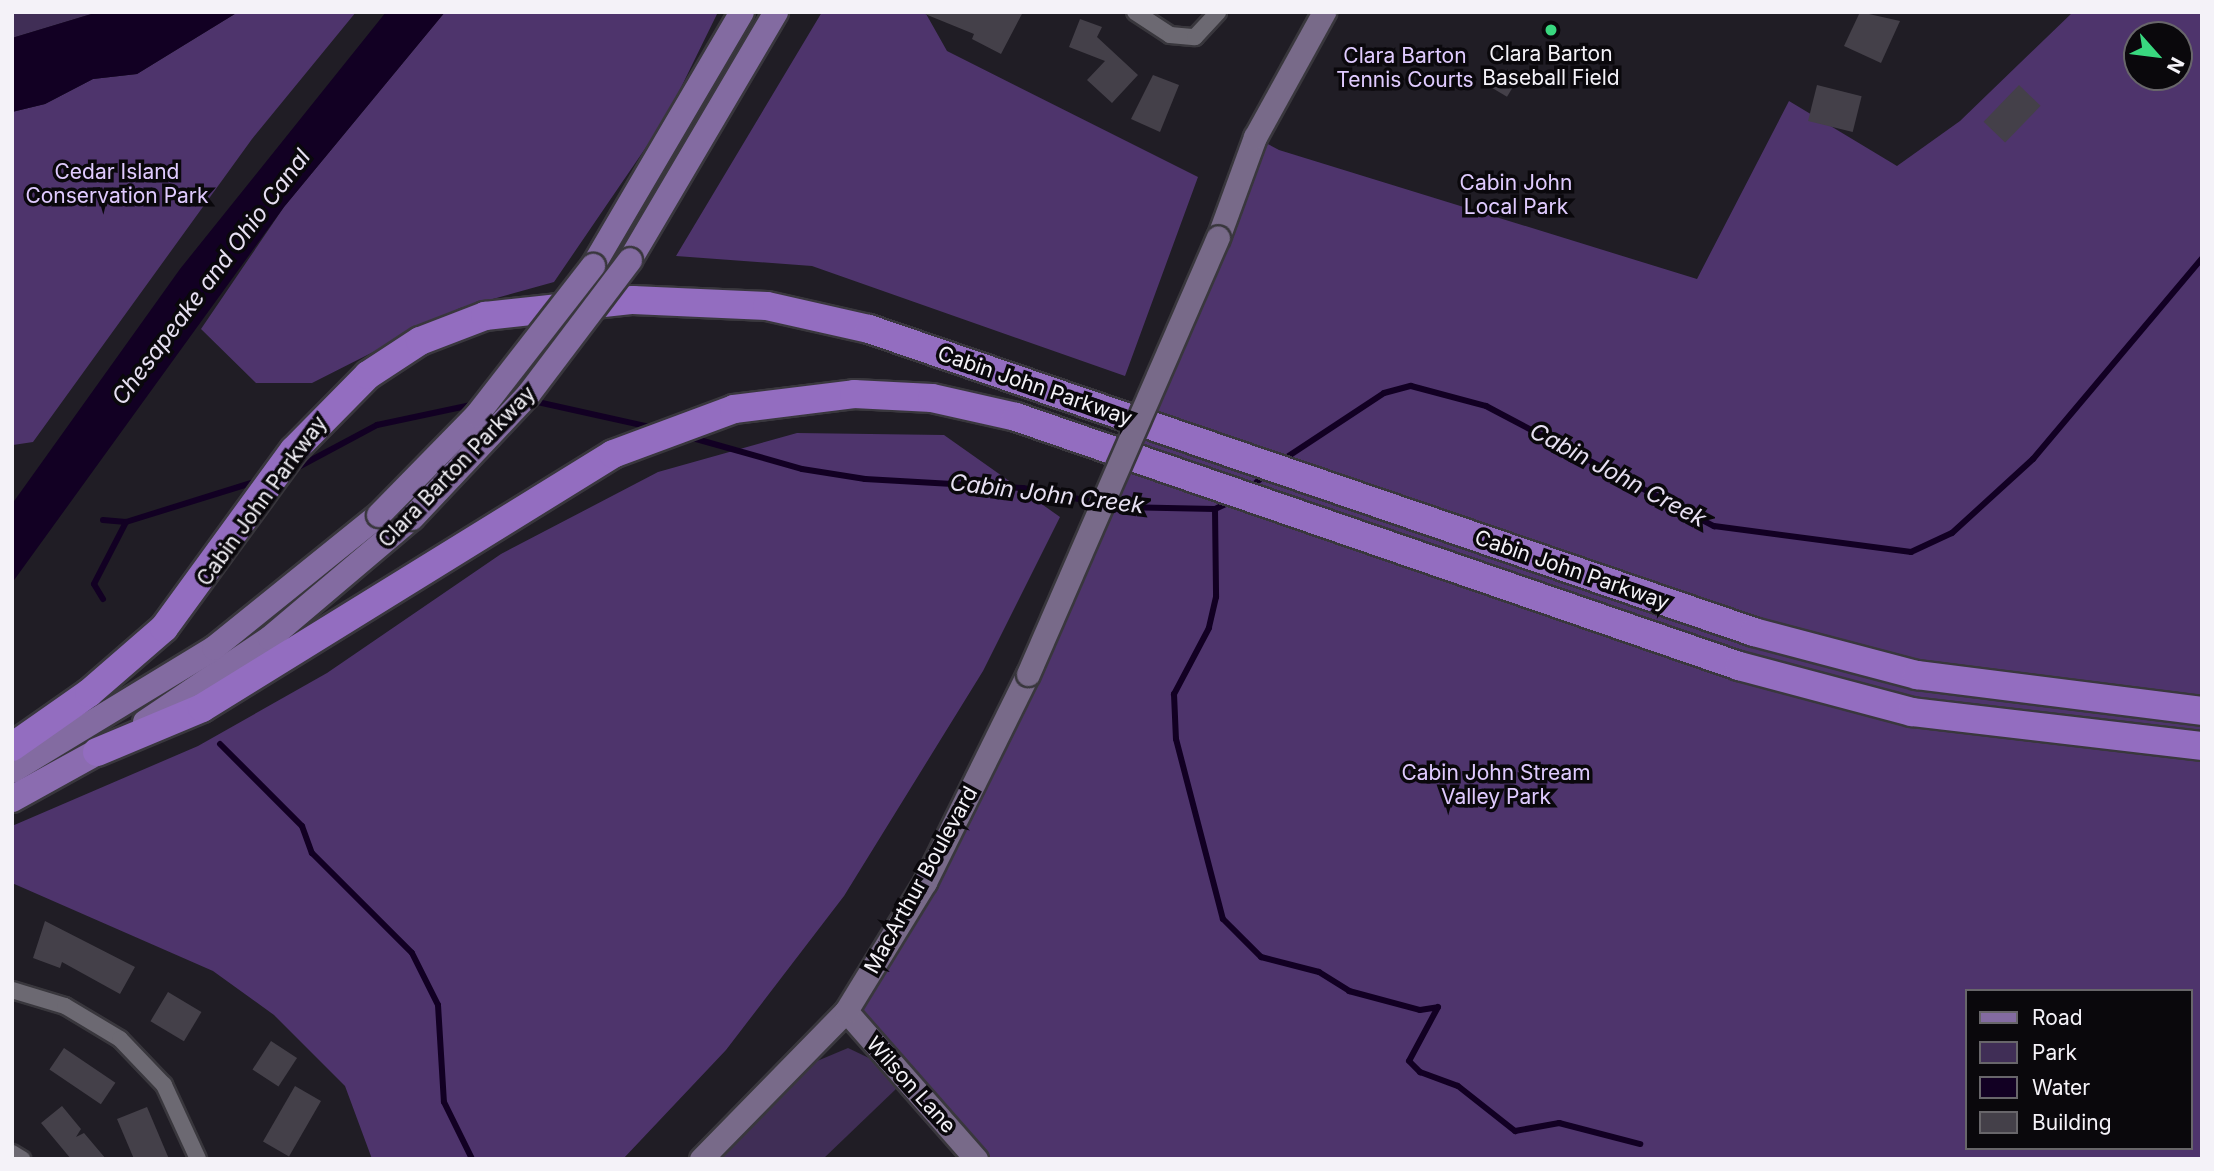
<!DOCTYPE html>
<style>
body{margin:0}
#map{position:relative;width:2214px;height:1171px;overflow:hidden;background:#201d25;font-family:Inter,sans-serif}
div>[style]{position:absolute}
[style*='--x']{left:calc(var(--x)*1px);top:calc(var(--y)*1px);width:calc(var(--w)*1px);rotate:calc(var(--a)*1deg)}
.green>*{inset:0;background:#402e56}
.forest>*{inset:0;background:#4e346c}
.water>*{inset:0;background:#120023}
.stream>*{height:6px;margin:-3px;padding:0 3px;transform-origin:3px;border-radius:3px;background:#120023}
.building>*{inset:0;background:#444049;transform-origin:0 0}
.roads{filter:drop-shadow(2px 0 #39373d) drop-shadow(-2px 0 #39373d) drop-shadow(0 2px #39373d) drop-shadow(0 -2px #39373d)}
.minor>*{height:16px;margin:-8px;padding:0 8px;transform-origin:8px;border-radius:8px;background:#6c6972}
.secondary>*{height:23px;margin:-11.5px;padding:0 11.5px;transform-origin:11.5px;border-radius:11.5px;background:#786a89}
.primary>*{height:24px;margin:-12px;padding:0 12px;transform-origin:12px;border-radius:12px;background:#836ba1}
.trunk>*{height:26px;margin:-13px;padding:0 13px;transform-origin:13px;border-radius:13px;background:#8b6cb0}
.motorway>*{height:28px;margin:-14px;padding:0 14px;transform-origin:14px;border-radius:14px;background:#936dc0}
.bridges{filter:drop-shadow(2px 0 #39373d) drop-shadow(-2px 0 #39373d) drop-shadow(0 2px #39373d) drop-shadow(0 -2px #39373d)}
.secondary-bridge>*{height:23px;margin:-11.5px;padding:0 11.5px;transform-origin:11.5px;border-radius:11.5px;background:#786a89}
.primary-bridge>*{height:24px;margin:-12px;padding:0 12px;transform-origin:12px;border-radius:12px;background:#836ba1}
.dots>*{width:19px;height:19px;translate:-50% -50%;box-sizing:border-box;border:4px solid #0a080c;border-radius:50%}
span{translate:-50% -50%;white-space:nowrap;text-align:center;line-height:1.15;-webkit-text-stroke:7px #0a080c;paint-order:stroke}
.poi-label{font-size:21px;color:#f4f2f8}
.park-label{font-size:21px;color:#e0cbff}
.street-label{font-size:21px;color:#f4f2f8}
.water-label{font-size:23px;color:#e7e0f2;font-style:italic}
.frame{position:absolute;inset:0;border:14px solid #f4f2f8;pointer-events:none}
.legend{position:absolute;left:1965px;top:989px;width:228px;height:161px;box-sizing:border-box;background:#0a080c;border:2px solid #68666a;margin:0;padding:9px 12px;list-style:none;font-size:21px;color:#f4f2f8}
.legend li{display:flex;align-items:center;gap:14px;height:35px}
.legend b{width:35px;border:2px solid #68666a}
.north{position:absolute;left:2123px;top:21px;width:70px;height:70px;box-sizing:border-box;background:#0a080c;border:2px solid #68666a;border-radius:50%;rotate:118deg;font-size:19px;font-weight:700;line-height:28px;text-align:center;color:#f4f2f8}
.north::after{content:'';display:block;margin:auto;width:24px;height:32px;background:#39d87f;clip-path:polygon(50% 0,100% 100%,50% 72%,0 100%)}
</style>
<div id="map">
<div class="green">
<i style="clip-path:polygon(12px 12px,98px 12px,12px 38px)"></i>
<i style="clip-path:polygon(848px 1048px,869px 1058px,897px 1088px,823px 1159px,711px 1159px,810px 1064px)"></i>
</div>
<div class="forest">
<i style="clip-path:polygon(238px 12px,356px 12px,252px 139px,33px 442px,13px 445px,12px 112px,45px 104px,93px 79px,137px 74px)"></i>
<i style="clip-path:polygon(445px 12px,718px 12px,666px 118px,554px 282px,460px 308px,312px 383px,256px 383px,201px 329px,284px 207px)"></i>
<i style="clip-path:polygon(822px 12px,925px 12px,947px 51px,1198px 177px,1125px 376px,812px 266px,676px 256px)"></i>
<i style="clip-path:polygon(evenodd,2073px 12px,2202px 12px,2202px 1159px,976px 1159px,846px 1011px,950px 835px,1255px 137px,1279px 150px,1697px 279px,1789px 101px,1897px 166px,1960px 121px,2073px 12px,2137px 35px,2179px 35px,2179px 77px,2137px 77px,2137px 35px,2073px 12px,1967px 991px,2191px 991px,2191px 1148px,1967px 1148px,1967px 991px)"></i>
<i style="clip-path:polygon(797px 433px,944px 435px,1060px 517px,983px 671px,844px 896px,726px 1050px,623px 1159px,372px 1159px,345px 1086px,274px 1015px,213px 971px,12px 883px,12px 826px,198px 746px,327px 673px,501px 554px,658px 472px)"></i>
</div>
<div class="water">
<i style="clip-path:polygon(98px 12px,238px 12px,137px 74px,93px 79px,45px 104px,12px 112px,12px 38px)"></i>
<i style="clip-path:polygon(386px 12px,445px 12px,284px 207px,12px 583px,12px 504px,180px 269px)"></i>
</div>
<div class="stream">
<i style="--x:533;--y:401;--w:125;--a:12.5"></i>
<i style="--x:689;--y:437;--w:117;--a:15.8"></i>
<i style="--x:802;--y:469;--w:64;--a:9"></i>
<i style="--x:865;--y:479;--w:158;--a:3.3"></i>
<i style="--x:1023;--y:488;--w:98;--a:11.2"></i>
<i style="--x:1119;--y:507;--w:96;--a:1.2"></i>
<i style="--x:1215;--y:509;--w:19;--a:-25"></i>
<i style="--x:1281;--y:461;--w:123;--a:-33.4"></i>
<i style="--x:1384;--y:393;--w:28;--a:-15"></i>
<i style="--x:1411;--y:386;--w:78;--a:14.9"></i>
<i style="--x:1486;--y:406;--w:258;--a:27.8"></i>
<i style="--x:1714;--y:526;--w:199;--a:7.5"></i>
<i style="--x:1911;--y:552;--w:45;--a:-24.9"></i>
<i style="--x:1952;--y:533;--w:110;--a:-42.4"></i>
<i style="--x:2033;--y:459;--w:263;--a:-49.9"></i>
<i style="--x:289;--y:472;--w:100;--a:-28.1"></i>
<i style="--x:377;--y:425;--w:101;--a:-12"></i>
<i style="--x:1249;--y:489;--w:24;--a:-42"></i>
<i style="--x:1215;--y:509;--w:88;--a:89.3"></i>
<i style="--x:1216;--y:597;--w:32;--a:103"></i>
<i style="--x:1209;--y:628;--w:75;--a:117.9"></i>
<i style="--x:1174;--y:694;--w:45;--a:87.5"></i>
<i style="--x:1176;--y:739;--w:186;--a:75.4"></i>
<i style="--x:1223;--y:919;--w:54;--a:45"></i>
<i style="--x:1261;--y:957;--w:60;--a:14.5"></i>
<i style="--x:1319;--y:972;--w:36;--a:32"></i>
<i style="--x:1349;--y:991;--w:73;--a:15"></i>
<i style="--x:1420;--y:1010;--w:18;--a:-9"></i>
<i style="--x:1438;--y:1007;--w:61;--a:118.2"></i>
<i style="--x:1409;--y:1061;--w:16;--a:45"></i>
<i style="--x:1420;--y:1072;--w:40;--a:20.2"></i>
<i style="--x:1458;--y:1086;--w:73;--a:38.3"></i>
<i style="--x:1515;--y:1131;--w:45;--a:-10.3"></i>
<i style="--x:1559;--y:1123;--w:84;--a:14.5"></i>
<i style="--x:103;--y:520;--w:23;--a:5"></i>
<i style="--x:126;--y:522;--w:138;--a:-17.3"></i>
<i style="--x:103;--y:599;--w:17;--a:-121"></i>
<i style="--x:94;--y:584;--w:70;--a:-62.7"></i>
<i style="--x:220;--y:744;--w:116;--a:45"></i>
<i style="--x:302;--y:826;--w:29;--a:70"></i>
<i style="--x:312;--y:853;--w:141;--a:45"></i>
<i style="--x:412;--y:953;--w:58;--a:63.4"></i>
<i style="--x:438;--y:1005;--w:97;--a:86.5"></i>
<i style="--x:444;--y:1102;--w:64;--a:63.8"></i>
</div>
<div class="building">
<i style="clip-path:polygon(920px 12px,1023px 12px,1001px 54px,972px 39px,974px 34px)"></i>
<i style="clip-path:polygon(1860px 12px,1900px 21px,1881px 63px,1844px 46px)"></i>
<i style="clip-path:polygon(1080px 19px,1102px 27px,1097px 37px,1138px 75px,1112px 103px,1087px 80px,1105px 61px,1069px 47px)"></i>
<i style="left:1494px;top:68px;width:26px;height:18px;rotate:31deg"></i>
<i style="clip-path:polygon(1153px 75px,1179px 85px,1160px 132px,1131px 119px)"></i>
<i style="left:1817px;top:85px;width:46px;height:37px;rotate:14deg"></i>
<i style="left:2019px;top:85px;width:30px;height:51px;rotate:44deg"></i>
<i style="clip-path:polygon(45px 921px,135px 967px,120px 994px,62px 962px,60px 968px,33px 958px)"></i>
<i style="left:168px;top:992px;width:39px;height:34px;rotate:31deg"></i>
<i style="left:271px;top:1041px;width:31px;height:34px;rotate:33deg"></i>
<i style="left:64px;top:1048px;width:62px;height:26px;rotate:34deg"></i>
<i style="left:295px;top:1086px;width:30px;height:64px;rotate:30deg"></i>
<i style="clip-path:polygon(62px 1106px,81px 1129px,76px 1137px,84px 1133px,106px 1159px,71px 1159px,41px 1123px)"></i>
<i style="clip-path:polygon(147px 1107px,169px 1159px,134px 1159px,117px 1119px)"></i>
</div>
<div class="roads">
<div class="minor">
<i style="--x:1135;--y:12;--w:42;--a:33.3"></i>
<i style="--x:1170;--y:35;--w:25;--a:5"></i>
<i style="--x:1195;--y:37;--w:34;--a:-47"></i>
<i style="--x:12;--y:990;--w:55;--a:16.8"></i>
<i style="--x:65;--y:1006;--w:64;--a:31"></i>
<i style="--x:120;--y:1039;--w:64;--a:46.3"></i>
<i style="--x:164;--y:1085;--w:81;--a:65.3"></i>
<i style="--x:12;--y:1153;--w:12;--a:31"></i>
</div>
<div class="secondary">
<i style="--x:1218;--y:238;--w:108;--a:-69.9"></i>
<i style="--x:1255;--y:137;--w:143;--a:-61.1"></i>
<i style="--x:846;--y:1011;--w:197;--a:48.7"></i>
<i style="--x:701;--y:1159;--w:207;--a:-45.6"></i>
<i style="--x:846;--y:1011;--w:151;--a:-58.5"></i>
<i style="--x:925;--y:882;--w:232;--a:-63.7"></i>
</div>
<div class="primary">
<i style="--x:630;--y:260;--w:288;--a:-59.5"></i>
<i style="--x:593;--y:266;--w:294;--a:-59.6"></i>
<i style="--x:145;--y:722;--w:151;--a:-33.9"></i>
<i style="--x:270;--y:638;--w:186;--a:-40.2"></i>
<i style="--x:12;--y:771;--w:237;--a:-31.3"></i>
<i style="--x:214;--y:648;--w:212;--a:-38.9"></i>
</div>
<div class="trunk">
<i style="--x:12;--y:799;--w:97;--a:-28.9"></i>
</div>
<div class="motorway">
<i style="--x:12;--y:747;--w:94;--a:-35"></i>
<i style="--x:89;--y:693;--w:99;--a:-40.9"></i>
<i style="--x:164;--y:628;--w:220;--a:-53.9"></i>
<i style="--x:294;--y:450;--w:105;--a:-45.4"></i>
<i style="--x:368;--y:375;--w:62;--a:-33.2"></i>
<i style="--x:420;--y:341;--w:70;--a:-21"></i>
<i style="--x:485;--y:316;--w:149;--a:-6.2"></i>
<i style="--x:633;--y:300;--w:134;--a:2.6"></i>
<i style="--x:767;--y:306;--w:105;--a:12.7"></i>
<i style="--x:869;--y:329;--w:935;--a:18.9"></i>
<i style="--x:1754;--y:632;--w:169;--a:14.8"></i>
<i style="--x:1917;--y:675;--w:287;--a:7.2"></i>
<i style="--x:97;--y:752;--w:114;--a:-22.7"></i>
<i style="--x:202;--y:708;--w:483;--a:-31.7"></i>
<i style="--x:613;--y:454;--w:129;--a:-20.4"></i>
<i style="--x:734;--y:409;--w:121;--a:-7.1"></i>
<i style="--x:854;--y:394;--w:78;--a:2.9"></i>
<i style="--x:932;--y:398;--w:86;--a:12.7"></i>
<i style="--x:1016;--y:417;--w:765;--a:19"></i>
<i style="--x:1739;--y:666;--w:179;--a:14.9"></i>
<i style="--x:1912;--y:712;--w:292;--a:6.7"></i>
</div>
</div>
<div class="bridges">
<div class="secondary-bridge">
<i style="--x:1028;--y:674;--w:476;--a:-66.5"></i>
</div>
<div class="primary-bridge">
<i style="--x:379;--y:515;--w:140;--a:-45.6"></i>
<i style="--x:477;--y:415;--w:189;--a:-52.1"></i>
<i style="--x:412;--y:518;--w:169;--a:-46.7"></i>
<i style="--x:528;--y:395;--w:169;--a:-52.9"></i>
</div>
</div>
<div class="dots">
<i style="left:1551px;top:30px;background:#39d87f"></i>
</div>
<div class="poi-label">
<span style="left:1551px;top:66px">Clara Barton<br>Baseball Field</span>
</div>
<div class="park-label">
<span style="left:1405px;top:68px">Clara Barton<br>Tennis Courts</span>
<span style="left:117px;top:184px">Cedar Island<br>Conservation Park</span>
<span style="left:1516px;top:195px">Cabin John<br>Local Park</span>
<span style="left:1496px;top:785px">Cabin John Stream<br>Valley Park</span>
</div>
<div class="street-label">
<span style="left:1035px;top:386px;rotate:19deg">Cabin John Parkway</span>
<span style="left:457px;top:467px;rotate:-46deg">Clara Barton Parkway</span>
<span style="left:262px;top:501px;rotate:-54deg">Cabin John Parkway</span>
<span style="left:1572px;top:570px;rotate:19deg">Cabin John Parkway</span>
<span style="left:921px;top:880px;rotate:-61deg">MacArthur Boulevard</span>
<span style="left:911px;top:1085px;rotate:48deg">Wilson Lane</span>
</div>
<div class="water-label">
<span style="left:211px;top:277px;rotate:-53deg">Chesapeake and Ohio Canal</span>
<span style="left:1618px;top:475px;rotate:28deg">Cabin John Creek</span>
<span style="left:1047px;top:494px;rotate:7deg">Cabin John Creek</span>
</div>
<div class="frame"></div>
<ul class="legend">
<li><b style="height:9px;background:#836ba1"></b>Road</li>
<li><b style="height:19px;background:#402e56"></b>Park</li>
<li><b style="height:19px;background:#120023"></b>Water</li>
<li><b style="height:19px;background:#444049"></b>Building</li>
</ul>
<div class="north">N</div>
</div>
